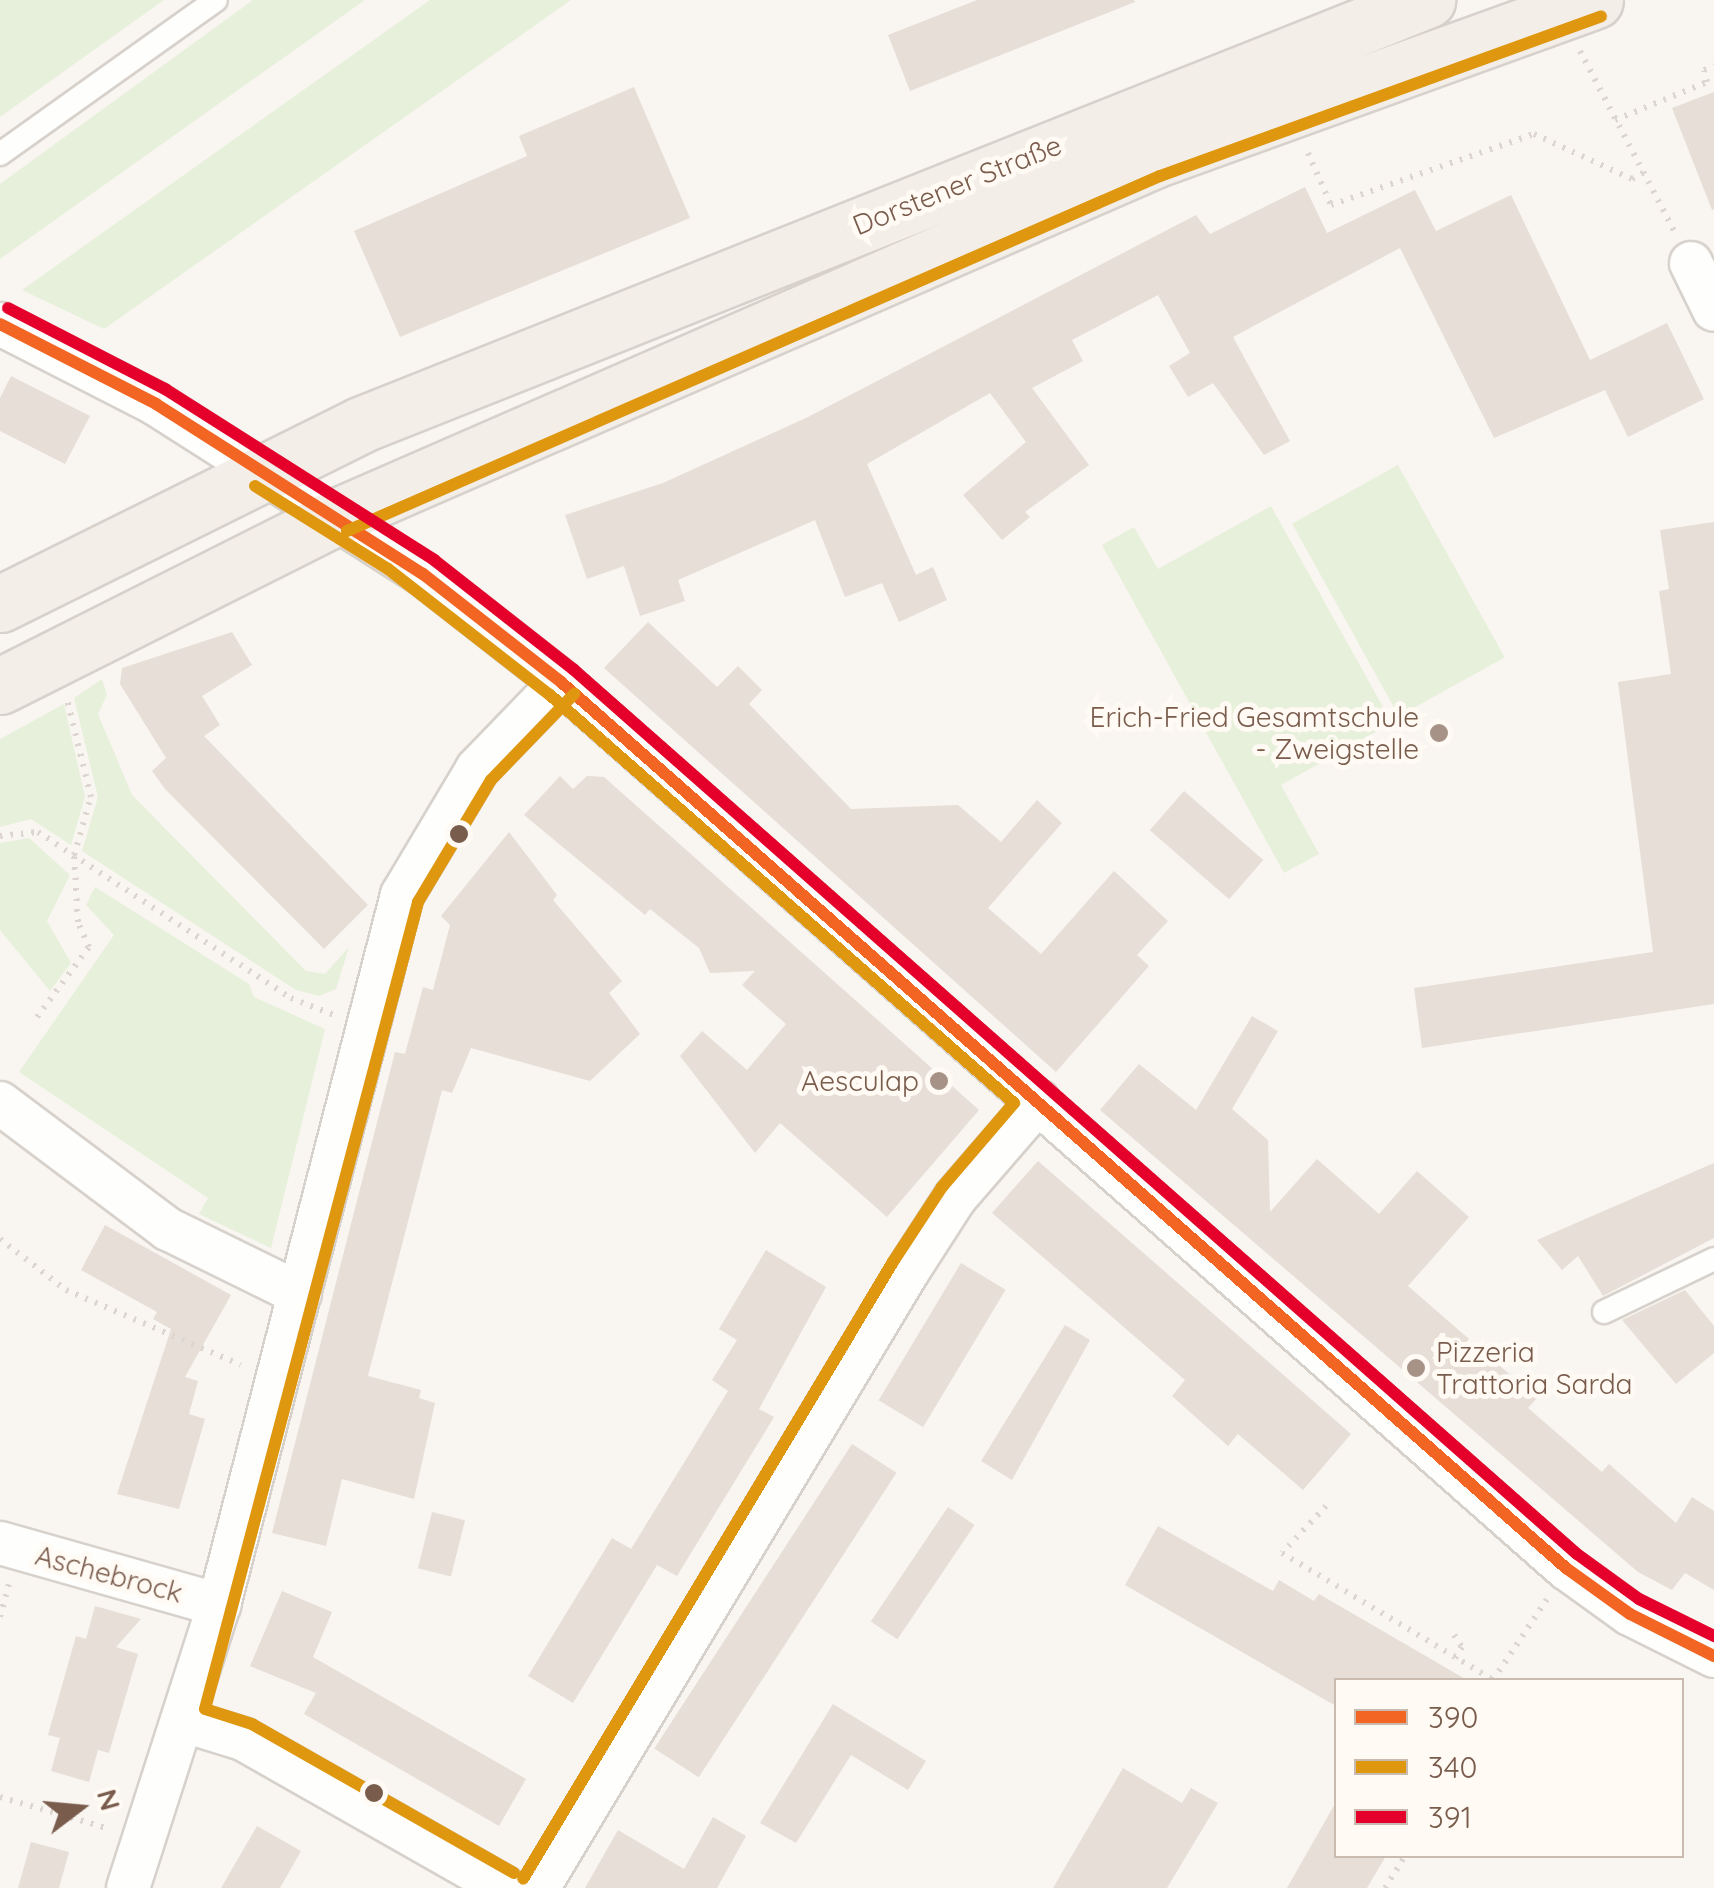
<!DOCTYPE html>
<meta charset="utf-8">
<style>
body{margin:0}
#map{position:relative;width:1714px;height:1888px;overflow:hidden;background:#f9f5f0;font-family:Quicksand,sans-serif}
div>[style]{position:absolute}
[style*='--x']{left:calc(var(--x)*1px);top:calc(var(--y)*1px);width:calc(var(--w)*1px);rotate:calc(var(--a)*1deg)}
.green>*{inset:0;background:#e7f0db;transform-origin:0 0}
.building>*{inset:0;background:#e6ded7;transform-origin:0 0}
.path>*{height:6px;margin-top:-3px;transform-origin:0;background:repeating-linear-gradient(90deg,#dcd5d0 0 2.5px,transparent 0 10.5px)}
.roads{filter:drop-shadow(2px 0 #d7d1cb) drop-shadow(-2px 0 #d7d1cb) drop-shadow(0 2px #d7d1cb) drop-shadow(0 -2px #d7d1cb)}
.service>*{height:22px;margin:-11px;padding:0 11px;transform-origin:11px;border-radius:11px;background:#fefefd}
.minor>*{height:42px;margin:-21px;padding:0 21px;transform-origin:21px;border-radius:21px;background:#fefefd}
.primary>*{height:55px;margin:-27.5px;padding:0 27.5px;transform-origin:27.5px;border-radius:27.5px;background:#f3eee8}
.bus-1>*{height:12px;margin:-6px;padding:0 6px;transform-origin:6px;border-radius:6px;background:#f26522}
.bus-2>*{height:12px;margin:-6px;padding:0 6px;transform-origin:6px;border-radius:6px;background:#de970f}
.bus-3>*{height:12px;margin:-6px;padding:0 6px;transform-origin:6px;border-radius:6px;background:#e4002b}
.dots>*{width:28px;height:28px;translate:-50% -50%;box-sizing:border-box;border:5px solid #fffaf3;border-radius:50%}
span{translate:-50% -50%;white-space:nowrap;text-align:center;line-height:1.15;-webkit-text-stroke:10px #fffaf3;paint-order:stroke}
.street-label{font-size:28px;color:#7a5c4d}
.poi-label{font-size:28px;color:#7a5c4d}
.right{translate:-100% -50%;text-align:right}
.left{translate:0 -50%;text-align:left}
.legend{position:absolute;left:1334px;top:1678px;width:350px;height:180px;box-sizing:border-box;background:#fffaf3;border:2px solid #cabbb1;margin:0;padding:12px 18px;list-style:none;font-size:30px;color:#7a5c4d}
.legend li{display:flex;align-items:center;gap:20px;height:50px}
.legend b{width:50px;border:2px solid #cabbb1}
.north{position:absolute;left:30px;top:1758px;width:100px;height:100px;-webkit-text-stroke:8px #fffaf3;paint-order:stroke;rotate:74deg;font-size:28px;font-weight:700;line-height:40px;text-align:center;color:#7a5c4d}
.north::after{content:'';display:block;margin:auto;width:35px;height:45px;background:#7a5c4d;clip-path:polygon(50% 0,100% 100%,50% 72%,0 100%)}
</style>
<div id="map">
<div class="green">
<i style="clip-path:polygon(0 0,164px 0,0 117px)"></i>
<i style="clip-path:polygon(253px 0,365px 0,0 259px,0 184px)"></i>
<i style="clip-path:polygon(430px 0,571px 0,104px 329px,22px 290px)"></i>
<i style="left:1398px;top:465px;width:220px;height:121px;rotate:61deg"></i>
<i style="clip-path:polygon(1271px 506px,1392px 723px,1281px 785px,1319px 854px,1284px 873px,1102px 545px,1134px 527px,1158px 569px)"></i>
<i style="clip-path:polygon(102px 679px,107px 695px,98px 714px,132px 795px,306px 971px,325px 974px,349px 947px,336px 989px,319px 996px,296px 990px,82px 851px,98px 797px,74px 698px)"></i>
<i style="clip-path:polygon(64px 704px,85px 797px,71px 845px,31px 819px,0 827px,0 739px)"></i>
<i style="clip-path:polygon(29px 838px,70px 875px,47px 921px,71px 963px,50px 991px,0 930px,0 843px)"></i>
<i style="clip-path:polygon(95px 887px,249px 984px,254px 997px,325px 1029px,271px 1248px,199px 1214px,208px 1198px,19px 1072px,114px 935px,86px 905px)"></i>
</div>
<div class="building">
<i style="clip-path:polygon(977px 0,1134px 0,1135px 2px,910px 91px,888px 35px)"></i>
<i style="clip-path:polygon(634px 87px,690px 218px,400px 337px,354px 231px,527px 156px,519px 136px)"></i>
<i style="clip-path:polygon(1714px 92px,1714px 209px,1712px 210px,1672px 108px)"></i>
<i style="clip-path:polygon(1305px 187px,1327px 233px,1415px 190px,1436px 231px,1511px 195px,1590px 360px,1667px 323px,1704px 399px,1628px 437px,1605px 390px,1494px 438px,1400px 248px,1233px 337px,1290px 441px,1264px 455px,1213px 383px,1188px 397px,1169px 366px,1190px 353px,1158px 295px,1072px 340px,1083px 361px,1032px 388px,1089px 465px,1025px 512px,1030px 517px,1002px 540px,963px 495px,1026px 442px,990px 393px,867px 464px,916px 575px,933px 567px,947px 600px,899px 622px,882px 583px,845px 597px,815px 520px,678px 580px,685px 601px,640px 616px,624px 566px,587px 579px,565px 515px,663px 483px,808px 417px,1196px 215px,1210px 234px)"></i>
<i style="clip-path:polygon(11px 376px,90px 416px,65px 464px,0 431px,0 398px)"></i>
<i style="clip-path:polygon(1714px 522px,1714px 1004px,1422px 1048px,1414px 988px,1653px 952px,1618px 682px,1671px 674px,1659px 591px,1669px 589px,1660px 530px)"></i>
<i style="clip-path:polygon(648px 622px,717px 687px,738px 666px,762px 690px,749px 704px,851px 809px,958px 805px,1001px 842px,1037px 800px,1062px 823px,988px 908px,1041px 954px,1114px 871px,1168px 921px,1137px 955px,1149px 966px,1056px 1072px,604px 668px)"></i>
<i style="clip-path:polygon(232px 632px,252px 665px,202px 696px,220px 725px,204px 736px,368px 905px,324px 949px,165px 789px,152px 771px,166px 758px,120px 684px,122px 668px)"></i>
<i style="clip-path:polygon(560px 776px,573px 789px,587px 776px,604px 777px,979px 1110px,887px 1217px,780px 1123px,755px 1153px,680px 1056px,702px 1031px,747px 1070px,786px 1024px,742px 985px,755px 971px,710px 973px,699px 948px,650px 909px,645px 915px,524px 815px)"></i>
<i style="left:1184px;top:791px;width:105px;height:52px;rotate:41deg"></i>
<i style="clip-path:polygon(509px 832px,557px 895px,553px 900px,622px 981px,609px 993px,640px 1034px,590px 1081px,471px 1048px,452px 1093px,442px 1090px,368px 1376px,421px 1390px,419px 1398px,435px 1403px,414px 1499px,342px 1479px,326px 1546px,272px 1533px,395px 1052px,405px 1054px,423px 987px,433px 990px,450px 925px,441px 916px)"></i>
<i style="clip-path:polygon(1252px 1016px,1278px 1031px,1232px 1109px,1268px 1140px,1270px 1212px,1317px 1159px,1379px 1214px,1417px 1171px,1469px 1217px,1408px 1286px,1537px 1398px,1528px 1408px,1602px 1472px,1609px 1464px,1676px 1523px,1692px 1497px,1714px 1511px,1714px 1590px,1685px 1573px,1672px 1590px,1638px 1572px,1100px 1110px,1139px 1064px,1196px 1110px)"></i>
<i style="clip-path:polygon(1038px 1161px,1351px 1434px,1303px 1490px,1238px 1434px,1228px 1446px,1172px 1396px,1185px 1380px,992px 1213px)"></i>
<i style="clip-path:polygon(1714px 1163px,1714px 1238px,1603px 1296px,1578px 1256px,1562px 1270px,1537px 1240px)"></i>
<i style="clip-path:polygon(105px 1225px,231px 1295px,185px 1377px,198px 1381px,189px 1414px,205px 1419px,179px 1509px,117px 1494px,171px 1329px,153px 1319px,157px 1312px,81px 1270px)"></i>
<i style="clip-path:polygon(766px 1250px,826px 1287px,759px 1409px,774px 1417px,677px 1576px,657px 1565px,573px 1703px,528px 1676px,612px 1538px,631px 1549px,728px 1391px,712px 1380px,737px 1340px,719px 1329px)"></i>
<i style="left:961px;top:1263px;width:52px;height:160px;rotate:31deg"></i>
<i style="clip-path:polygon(1685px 1290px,1714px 1326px,1714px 1353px,1676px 1384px,1622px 1320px)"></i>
<i style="clip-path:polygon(1065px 1325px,1090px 1340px,1012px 1480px,981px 1461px)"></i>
<i style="left:852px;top:1444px;width:53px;height:363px;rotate:33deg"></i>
<i style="left:948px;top:1507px;width:32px;height:138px;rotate:34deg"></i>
<i style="left:432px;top:1512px;width:34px;height:58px;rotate:14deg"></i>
<i style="clip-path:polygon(1158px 1526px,1273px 1591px,1279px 1580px,1314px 1601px,1319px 1594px,1467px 1680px,1336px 1680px,1336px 1706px,1125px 1585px)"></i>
<i style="clip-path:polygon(282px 1591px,332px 1612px,313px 1657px,526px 1779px,499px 1826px,304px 1714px,316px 1693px,250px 1666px)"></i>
<i style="clip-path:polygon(95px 1606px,141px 1619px,116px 1647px,138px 1654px,109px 1753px,98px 1750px,89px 1782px,51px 1771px,60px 1738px,48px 1735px,76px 1636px,86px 1639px)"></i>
<i style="clip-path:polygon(833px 1704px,926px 1761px,908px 1790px,851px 1755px,796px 1843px,760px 1823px)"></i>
<i style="clip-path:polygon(1123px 1768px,1182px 1803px,1191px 1788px,1218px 1803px,1167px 1888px,1053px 1888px)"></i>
<i style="clip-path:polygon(1336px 1802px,1336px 1856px,1386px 1856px,1367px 1888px,1287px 1888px)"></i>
<i style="clip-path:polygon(713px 1817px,746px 1836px,717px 1888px,585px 1888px,618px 1830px,684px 1869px)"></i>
<i style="clip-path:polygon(257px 1826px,301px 1851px,280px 1888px,221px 1888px)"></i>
<i style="clip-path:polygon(31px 1842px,69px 1852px,59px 1888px,18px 1888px)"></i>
</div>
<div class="path">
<i style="--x:1580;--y:51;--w:203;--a:62.4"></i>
<i style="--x:1615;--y:120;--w:100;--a:-22.4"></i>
<i style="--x:1707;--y:82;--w:12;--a:-104"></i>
<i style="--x:1704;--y:70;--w:11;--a:-22"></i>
<i style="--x:1308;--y:153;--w:57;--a:66.1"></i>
<i style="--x:1331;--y:205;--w:215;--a:-19.3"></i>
<i style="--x:1534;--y:134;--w:108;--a:24.7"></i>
<i style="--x:1632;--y:179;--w:13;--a:-29"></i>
<i style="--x:0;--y:836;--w:38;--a:-6"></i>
<i style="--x:38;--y:832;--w:303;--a:33.3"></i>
<i style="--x:291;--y:998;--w:46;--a:21.6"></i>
<i style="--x:37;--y:1017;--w:87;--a:-53.4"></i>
<i style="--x:89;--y:947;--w:27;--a:-114"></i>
<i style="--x:78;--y:922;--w:67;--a:-93.4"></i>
<i style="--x:74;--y:855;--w:60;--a:-73.7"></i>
<i style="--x:91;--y:797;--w:101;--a:-103.8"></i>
<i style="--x:0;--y:1239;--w:83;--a:37.7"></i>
<i style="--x:66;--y:1290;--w:190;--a:23.2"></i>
<i style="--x:1326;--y:1506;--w:64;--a:133.1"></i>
<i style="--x:1282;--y:1553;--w:246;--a:31"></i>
<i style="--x:1493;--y:1680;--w:97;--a:-56.3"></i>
<i style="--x:0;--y:1617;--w:34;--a:-75"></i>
<i style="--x:1454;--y:1635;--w:14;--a:56"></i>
<i style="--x:1462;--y:1647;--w:13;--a:122"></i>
<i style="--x:0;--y:1797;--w:115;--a:16.2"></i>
<i style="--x:1385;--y:1888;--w:38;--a:-58"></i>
</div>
<div class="roads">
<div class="service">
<i style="--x:0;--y:154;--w:265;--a:-35.5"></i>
<i style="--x:1604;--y:1312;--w:122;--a:-25.7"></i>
</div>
<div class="minor">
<i style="--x:1691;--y:263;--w:52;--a:63.9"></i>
<i style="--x:0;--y:324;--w:175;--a:27.1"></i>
<i style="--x:156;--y:404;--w:317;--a:32.5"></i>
<i style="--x:423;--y:574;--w:175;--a:38"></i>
<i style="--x:561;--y:682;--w:1340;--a:41.4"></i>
<i style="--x:1566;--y:1568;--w:79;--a:35.7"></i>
<i style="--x:1630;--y:1614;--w:94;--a:26.6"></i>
<i style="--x:0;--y:1103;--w:210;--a:36.9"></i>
<i style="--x:168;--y:1229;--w:147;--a:26.2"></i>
<i style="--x:0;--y:1543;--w:228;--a:15.8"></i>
<i style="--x:184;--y:1721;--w:62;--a:17"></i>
<i style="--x:243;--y:1739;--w:301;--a:29.6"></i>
<i style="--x:128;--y:1888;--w:297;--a:-72.2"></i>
<i style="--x:219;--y:1605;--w:733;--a:-75.55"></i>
<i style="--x:402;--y:895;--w:147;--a:-59.2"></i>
<i style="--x:477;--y:769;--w:121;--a:-46"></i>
<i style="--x:538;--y:1888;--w:719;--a:-59.05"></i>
<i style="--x:908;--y:1271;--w:87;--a:-57.2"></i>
<i style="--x:955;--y:1198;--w:128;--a:-49.1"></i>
</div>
<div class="primary">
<i style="--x:0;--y:604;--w:402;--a:-26.4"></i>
<i style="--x:360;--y:425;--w:1149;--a:-21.72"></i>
<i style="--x:0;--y:686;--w:381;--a:-26.7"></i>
<i style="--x:340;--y:515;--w:888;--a:-23.56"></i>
<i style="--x:1154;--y:160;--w:469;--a:-19.9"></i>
</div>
</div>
<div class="bus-1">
<i style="--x:0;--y:324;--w:175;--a:27.1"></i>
<i style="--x:156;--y:404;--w:317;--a:32.5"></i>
<i style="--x:423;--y:574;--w:175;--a:38"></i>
<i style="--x:561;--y:682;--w:1340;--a:41.4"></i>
<i style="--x:1566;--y:1568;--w:79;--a:35.7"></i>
<i style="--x:1630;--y:1614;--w:94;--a:26.6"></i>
</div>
<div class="bus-2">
<i style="--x:255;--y:486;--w:157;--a:32"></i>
<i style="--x:388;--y:569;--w:205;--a:37.9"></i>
<i style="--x:550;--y:695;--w:618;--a:41.33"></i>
<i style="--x:1014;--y:1103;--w:111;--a:130.6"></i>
<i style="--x:942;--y:1187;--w:90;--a:123.2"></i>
<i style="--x:893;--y:1262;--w:719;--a:120.95"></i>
<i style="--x:347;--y:531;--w:887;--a:-23.59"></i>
<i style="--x:1160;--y:176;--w:469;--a:-19.9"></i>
<i style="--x:514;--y:1873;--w:301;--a:-150.4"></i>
<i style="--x:252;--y:1724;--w:49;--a:-162.3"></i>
<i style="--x:205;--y:1709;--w:835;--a:-75.21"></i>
<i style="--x:418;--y:902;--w:142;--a:-59.1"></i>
<i style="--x:491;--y:780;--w:120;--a:-46"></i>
</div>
<div class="bus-3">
<i style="--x:8;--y:308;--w:177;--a:27.3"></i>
<i style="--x:165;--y:389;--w:319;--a:32.4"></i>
<i style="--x:434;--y:560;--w:177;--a:38.1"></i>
<i style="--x:573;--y:669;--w:1338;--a:41.4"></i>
<i style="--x:1577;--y:1554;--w:77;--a:36"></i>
<i style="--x:1639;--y:1599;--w:84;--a:26.3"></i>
</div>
<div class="dots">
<i style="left:1439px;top:733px;background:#a69286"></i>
<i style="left:459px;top:834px;background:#7a5c4d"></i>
<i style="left:939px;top:1081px;background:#a69286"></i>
<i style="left:1416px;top:1368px;background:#a69286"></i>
<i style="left:374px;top:1793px;background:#7a5c4d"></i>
</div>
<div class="street-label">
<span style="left:957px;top:185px;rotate:-22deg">Dorstener Straße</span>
<span style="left:109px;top:1574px;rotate:15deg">Aschebrock</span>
</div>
<div class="poi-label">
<span class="right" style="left:1419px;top:733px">Erich-Fried Gesamtschule<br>- Zweigstelle</span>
<span class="right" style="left:919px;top:1081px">Aesculap</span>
<span class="left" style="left:1436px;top:1368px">Pizzeria<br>Trattoria Sarda</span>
</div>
<ul class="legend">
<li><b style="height:12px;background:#f26522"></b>390</li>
<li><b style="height:12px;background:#de970f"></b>340</li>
<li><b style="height:12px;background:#e4002b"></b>391</li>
</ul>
<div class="north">N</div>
</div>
